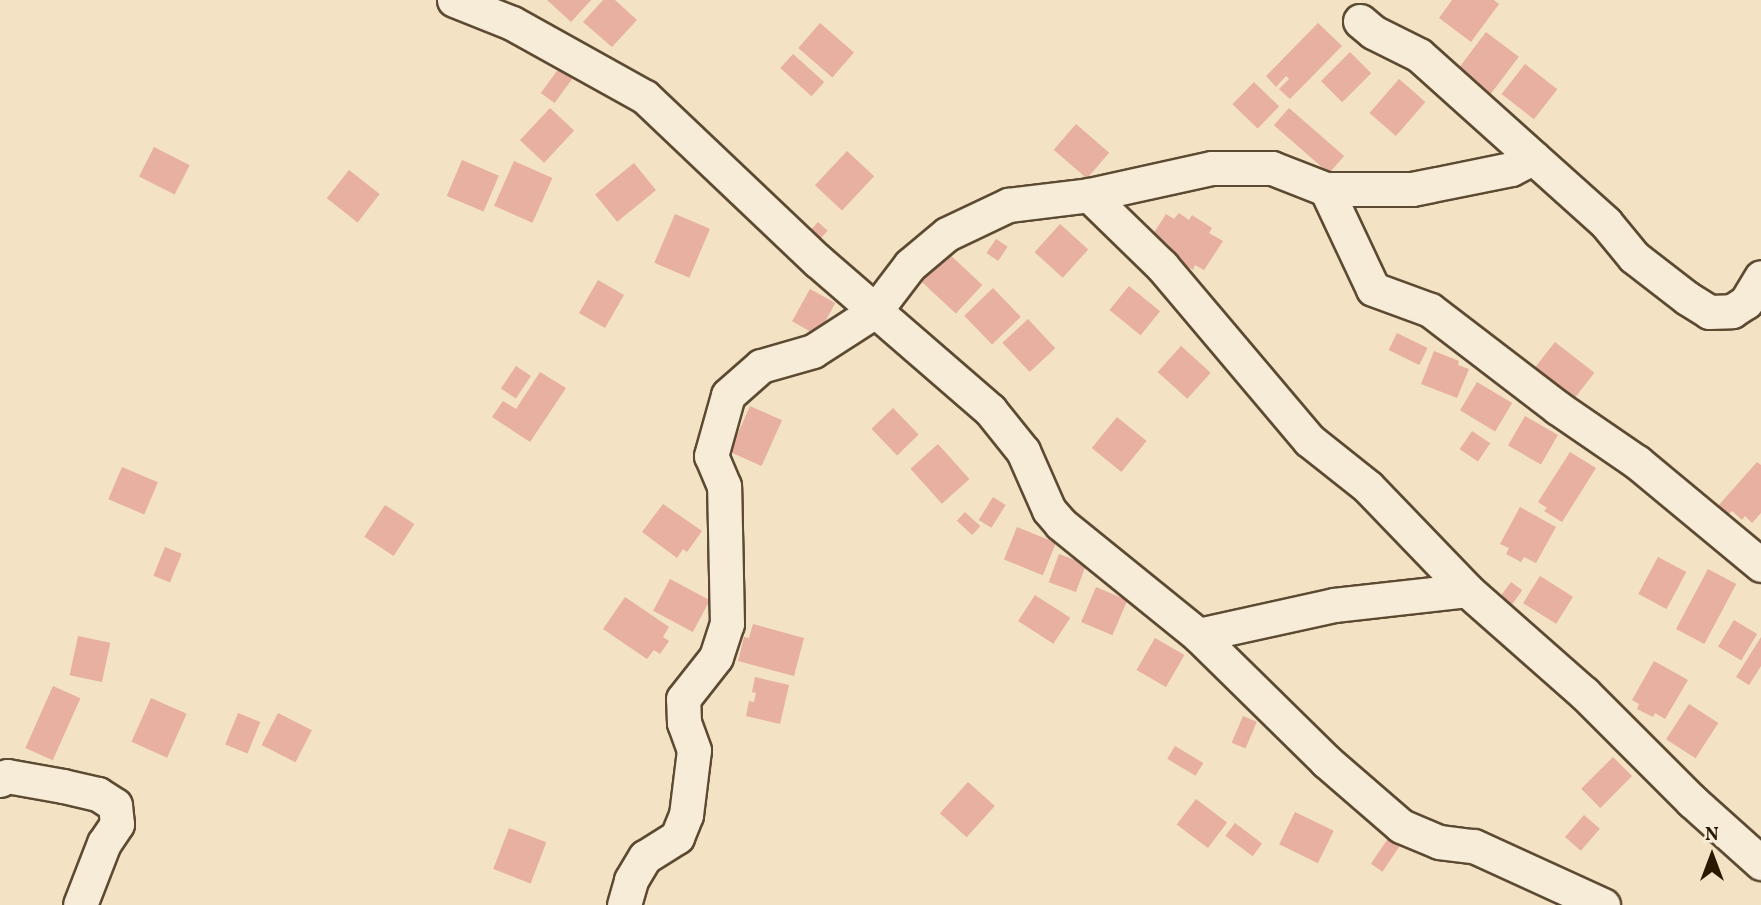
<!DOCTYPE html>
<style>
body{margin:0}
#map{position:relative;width:1761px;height:905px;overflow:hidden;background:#f3e2c3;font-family:Vollkorn,serif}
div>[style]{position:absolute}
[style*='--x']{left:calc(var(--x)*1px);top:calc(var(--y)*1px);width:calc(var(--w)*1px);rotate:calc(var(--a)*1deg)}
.building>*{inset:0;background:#e7b0a0;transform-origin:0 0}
.roads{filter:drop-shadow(2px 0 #5d4a32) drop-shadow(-2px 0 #5d4a32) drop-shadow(0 2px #5d4a32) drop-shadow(0 -2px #5d4a32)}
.minor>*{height:33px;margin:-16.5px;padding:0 16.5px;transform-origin:16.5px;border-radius:16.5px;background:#f7ecd8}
span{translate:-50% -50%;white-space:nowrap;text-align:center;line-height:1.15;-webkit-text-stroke:5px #f7ecd8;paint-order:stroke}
.north{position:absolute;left:1677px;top:821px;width:70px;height:70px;-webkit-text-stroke:5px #f7ecd8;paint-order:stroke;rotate:0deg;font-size:19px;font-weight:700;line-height:28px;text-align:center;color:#2b1801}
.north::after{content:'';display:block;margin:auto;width:24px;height:32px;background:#2b1801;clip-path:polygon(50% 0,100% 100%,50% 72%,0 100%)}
</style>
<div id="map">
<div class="building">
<i style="clip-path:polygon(547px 0,591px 0,571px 22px)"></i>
<i style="clip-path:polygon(603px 0,615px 0,637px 20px,612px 47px,583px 22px)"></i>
<i style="clip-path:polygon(1452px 0,1494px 0,1499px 4px,1471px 42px,1439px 18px)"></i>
<i style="left:820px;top:23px;width:45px;height:33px;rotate:41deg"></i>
<i style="clip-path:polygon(1318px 23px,1342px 46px,1290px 99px,1279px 89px,1289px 79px,1286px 76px,1276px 87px,1266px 76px)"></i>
<i style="left:1486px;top:32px;width:41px;height:46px;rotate:37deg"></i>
<i style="left:1350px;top:52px;width:30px;height:41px;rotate:45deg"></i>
<i style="left:793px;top:54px;width:42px;height:19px;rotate:42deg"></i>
<i style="left:562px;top:64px;width:17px;height:36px;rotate:36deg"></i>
<i style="left:1525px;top:64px;width:41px;height:38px;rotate:38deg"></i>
<i style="left:1399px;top:79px;width:35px;height:45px;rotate:41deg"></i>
<i style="left:1254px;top:82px;width:35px;height:31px;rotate:44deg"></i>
<i style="left:550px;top:108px;width:33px;height:44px;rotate:43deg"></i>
<i style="left:1289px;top:108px;width:73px;height:23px;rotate:41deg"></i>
<i style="left:1076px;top:124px;width:44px;height:34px;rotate:41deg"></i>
<i style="left:154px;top:147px;width:40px;height:33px;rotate:27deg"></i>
<i style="left:847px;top:151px;width:37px;height:47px;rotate:43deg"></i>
<i style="left:462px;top:160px;width:40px;height:39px;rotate:23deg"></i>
<i style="left:514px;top:161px;width:42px;height:49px;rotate:24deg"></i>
<i style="left:634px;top:163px;width:35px;height:50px;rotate:51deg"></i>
<i style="left:349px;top:170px;width:39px;height:36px;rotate:38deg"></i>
<i style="clip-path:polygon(1179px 213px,1189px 220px,1192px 215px,1212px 228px,1209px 233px,1223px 241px,1204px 270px,1195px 265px,1193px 270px,1165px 252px,1169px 245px,1153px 234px,1166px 214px,1174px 219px)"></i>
<i style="left:675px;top:214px;width:38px;height:53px;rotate:23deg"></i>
<i style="left:818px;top:222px;width:13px;height:13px;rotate:42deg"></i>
<i style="left:1060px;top:224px;width:38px;height:38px;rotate:42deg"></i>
<i style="left:996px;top:239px;width:14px;height:17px;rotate:34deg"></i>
<i style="left:948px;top:253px;width:47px;height:39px;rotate:43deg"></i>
<i style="left:598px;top:280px;width:30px;height:38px;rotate:30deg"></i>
<i style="left:1129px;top:286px;width:40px;height:31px;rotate:39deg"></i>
<i style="left:993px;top:288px;width:40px;height:40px;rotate:46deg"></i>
<i style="left:810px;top:289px;width:29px;height:37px;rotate:29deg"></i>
<i style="left:1028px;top:319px;width:40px;height:35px;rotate:47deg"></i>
<i style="left:1397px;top:333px;width:34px;height:19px;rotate:26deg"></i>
<i style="left:1555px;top:342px;width:50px;height:36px;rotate:38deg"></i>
<i style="left:1181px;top:346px;width:40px;height:35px;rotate:42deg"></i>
<i style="clip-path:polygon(1434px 351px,1459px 361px,1458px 365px,1469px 369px,1457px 398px,1421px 384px)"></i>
<i style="left:516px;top:366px;width:18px;height:27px;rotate:34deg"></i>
<i style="clip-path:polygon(540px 372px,566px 388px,530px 442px,492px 417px,503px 401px,516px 409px)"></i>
<i style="left:1477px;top:382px;width:41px;height:33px;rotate:31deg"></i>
<i style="left:750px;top:406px;width:35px;height:50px;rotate:24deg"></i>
<i style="left:893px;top:408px;width:37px;height:30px;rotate:46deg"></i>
<i style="left:1525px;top:416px;width:38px;height:34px;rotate:30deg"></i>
<i style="left:1117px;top:417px;width:38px;height:40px;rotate:39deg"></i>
<i style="left:1472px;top:431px;width:22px;height:22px;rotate:34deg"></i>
<i style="left:938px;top:444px;width:47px;height:37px;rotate:48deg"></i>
<i style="clip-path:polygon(1570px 452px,1596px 468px,1562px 522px,1544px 511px,1547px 508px,1538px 502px)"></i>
<i style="clip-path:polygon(1757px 462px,1761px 465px,1761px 513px,1752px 523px,1745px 516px,1742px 520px,1732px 511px,1728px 515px,1718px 506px)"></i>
<i style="left:122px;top:467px;width:39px;height:35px;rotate:23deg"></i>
<i style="left:993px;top:497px;width:15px;height:27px;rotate:32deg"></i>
<i style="clip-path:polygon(663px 504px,702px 531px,687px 552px,683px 549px,677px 558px,642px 532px)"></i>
<i style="left:385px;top:505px;width:35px;height:38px;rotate:33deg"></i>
<i style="clip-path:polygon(1520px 507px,1556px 527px,1536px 563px,1524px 557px,1521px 562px,1506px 554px,1509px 548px,1500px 544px)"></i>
<i style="left:965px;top:512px;width:21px;height:12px;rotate:43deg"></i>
<i style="left:1017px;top:527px;width:42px;height:35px;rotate:22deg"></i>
<i style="left:165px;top:547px;width:18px;height:31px;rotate:22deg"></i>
<i style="left:1059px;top:554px;width:29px;height:30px;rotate:20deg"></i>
<i style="left:1658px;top:557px;width:32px;height:42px;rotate:28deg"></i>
<i style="left:1708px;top:569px;width:32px;height:68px;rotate:28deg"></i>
<i style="left:1540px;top:576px;width:39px;height:32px;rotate:32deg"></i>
<i style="left:670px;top:579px;width:45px;height:36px;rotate:28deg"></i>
<i style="left:1511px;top:582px;width:14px;height:19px;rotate:36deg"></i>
<i style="left:1096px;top:587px;width:34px;height:38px;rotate:23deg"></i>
<i style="left:1035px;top:595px;width:42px;height:31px;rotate:33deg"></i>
<i style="clip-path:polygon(625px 597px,669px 627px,663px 637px,669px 641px,660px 654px,654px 650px,647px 659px,603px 629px)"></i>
<i style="left:1734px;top:620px;width:27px;height:31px;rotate:31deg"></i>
<i style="clip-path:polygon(753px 624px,804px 638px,794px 676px,738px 661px,744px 637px,749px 638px)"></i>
<i style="left:78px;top:636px;width:33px;height:40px;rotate:12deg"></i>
<i style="clip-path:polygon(1761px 637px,1761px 666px,1749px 685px,1736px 677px)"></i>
<i style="left:1155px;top:638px;width:34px;height:37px;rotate:30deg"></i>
<i style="clip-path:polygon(1654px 661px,1688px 680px,1665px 719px,1655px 713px,1653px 717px,1637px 709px,1639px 704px,1632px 700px)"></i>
<i style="clip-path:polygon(755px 677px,789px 685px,780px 724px,746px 716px,749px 701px,754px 702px,756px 693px,752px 692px)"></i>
<i style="left:53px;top:686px;width:30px;height:68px;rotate:24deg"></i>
<i style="left:151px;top:698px;width:39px;height:48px;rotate:24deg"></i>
<i style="left:1689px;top:704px;width:35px;height:42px;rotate:33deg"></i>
<i style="left:238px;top:713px;width:24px;height:34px;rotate:22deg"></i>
<i style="left:278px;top:713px;width:38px;height:36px;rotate:27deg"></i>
<i style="left:1243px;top:716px;width:15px;height:29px;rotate:23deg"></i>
<i style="left:1175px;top:746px;width:33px;height:15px;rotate:31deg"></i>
<i style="left:1613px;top:757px;width:27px;height:45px;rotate:45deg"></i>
<i style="left:968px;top:782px;width:36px;height:42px;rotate:42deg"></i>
<i style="left:1196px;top:799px;width:39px;height:32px;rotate:37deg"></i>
<i style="left:1295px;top:812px;width:43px;height:36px;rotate:26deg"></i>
<i style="left:1584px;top:815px;width:21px;height:29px;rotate:41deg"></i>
<i style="left:1235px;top:823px;width:34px;height:16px;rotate:37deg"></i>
<i style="left:509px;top:828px;width:40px;height:44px;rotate:21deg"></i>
<i style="left:1391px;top:834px;width:14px;height:36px;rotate:34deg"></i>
</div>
<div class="roads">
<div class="minor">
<i style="--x:454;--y:0;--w:62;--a:21.6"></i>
<i style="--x:512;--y:23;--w:152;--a:29.1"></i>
<i style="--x:645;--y:97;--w:238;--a:43.5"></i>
<i style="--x:818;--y:261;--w:228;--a:40.9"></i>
<i style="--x:990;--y:410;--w:53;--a:51.2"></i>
<i style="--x:1023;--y:451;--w:64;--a:66.2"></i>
<i style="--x:1049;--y:510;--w:18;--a:49"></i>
<i style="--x:1061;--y:524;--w:176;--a:39"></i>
<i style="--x:1198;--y:635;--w:180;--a:44.5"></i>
<i style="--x:1326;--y:761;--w:99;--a:40.9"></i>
<i style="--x:1401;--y:826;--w:41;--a:22.8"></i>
<i style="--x:1439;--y:842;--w:35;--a:7"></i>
<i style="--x:1474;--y:846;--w:142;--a:24.6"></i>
<i style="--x:1360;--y:21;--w:17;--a:40"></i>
<i style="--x:1373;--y:32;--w:51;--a:26.6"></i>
<i style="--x:1419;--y:55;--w:251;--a:41.9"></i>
<i style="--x:1606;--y:223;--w:44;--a:50.5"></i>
<i style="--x:1634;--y:257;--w:67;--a:37.7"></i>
<i style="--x:1687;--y:298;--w:26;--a:32"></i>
<i style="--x:1709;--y:312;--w:23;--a:-2"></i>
<i style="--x:1732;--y:311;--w:17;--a:-33"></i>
<i style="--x:1746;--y:302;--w:29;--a:-59"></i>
<i style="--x:1326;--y:189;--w:110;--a:64.8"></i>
<i style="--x:1373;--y:289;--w:61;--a:20.2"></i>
<i style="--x:1430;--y:310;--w:161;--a:37.4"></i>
<i style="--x:1558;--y:408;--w:96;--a:34.4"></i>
<i style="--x:1637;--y:462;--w:161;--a:39.7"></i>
<i style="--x:1089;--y:195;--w:102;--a:44.2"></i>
<i style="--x:1162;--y:266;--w:228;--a:49.8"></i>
<i style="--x:1309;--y:440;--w:75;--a:38.5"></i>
<i style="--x:1368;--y:487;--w:143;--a:46.1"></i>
<i style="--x:1467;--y:590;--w:156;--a:41.4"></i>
<i style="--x:1584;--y:693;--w:153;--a:45"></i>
<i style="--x:1692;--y:801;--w:93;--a:41.9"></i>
<i style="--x:1198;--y:635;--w:139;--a:-12.4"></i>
<i style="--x:1334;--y:605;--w:134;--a:-6.4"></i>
<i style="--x:0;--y:780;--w:8;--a:-30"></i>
<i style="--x:7;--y:776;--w:57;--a:10.1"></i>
<i style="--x:63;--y:786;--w:36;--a:13"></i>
<i style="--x:98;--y:794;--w:20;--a:33"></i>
<i style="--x:115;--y:805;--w:19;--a:84"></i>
<i style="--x:117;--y:824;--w:23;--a:124"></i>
<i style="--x:104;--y:843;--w:66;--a:111.2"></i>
<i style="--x:624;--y:905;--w:26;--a:-74"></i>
<i style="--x:631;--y:880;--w:27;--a:-59"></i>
<i style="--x:645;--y:857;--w:38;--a:-32"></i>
<i style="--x:677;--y:837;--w:24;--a:-68"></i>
<i style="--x:686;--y:815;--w:65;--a:-83"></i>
<i style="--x:694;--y:750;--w:29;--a:-110"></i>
<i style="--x:684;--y:723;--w:24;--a:-92"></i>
<i style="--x:683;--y:699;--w:53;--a:-51.8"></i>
<i style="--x:716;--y:657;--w:35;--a:-72"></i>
<i style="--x:727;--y:624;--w:138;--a:-91.2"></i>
<i style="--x:724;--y:486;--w:33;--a:-113"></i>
<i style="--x:711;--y:456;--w:63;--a:-74.4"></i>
<i style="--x:728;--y:395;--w:44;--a:-41.3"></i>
<i style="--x:761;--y:366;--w:54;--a:-16.1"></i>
<i style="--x:813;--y:351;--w:74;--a:-32.8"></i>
<i style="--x:875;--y:311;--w:58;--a:-52.7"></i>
<i style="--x:910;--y:265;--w:48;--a:-40"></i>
<i style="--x:947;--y:234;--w:68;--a:-25.4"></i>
<i style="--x:1008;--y:205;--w:82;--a:-7"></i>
<i style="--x:1089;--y:195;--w:126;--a:-12.4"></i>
<i style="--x:1212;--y:168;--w:60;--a:0"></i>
<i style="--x:1272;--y:168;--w:58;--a:21.3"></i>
<i style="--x:1326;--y:189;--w:86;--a:0"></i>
<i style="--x:1412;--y:189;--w:101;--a:-11.4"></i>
<i style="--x:1511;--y:169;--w:25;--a:-27"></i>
</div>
</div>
<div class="north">N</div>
</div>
